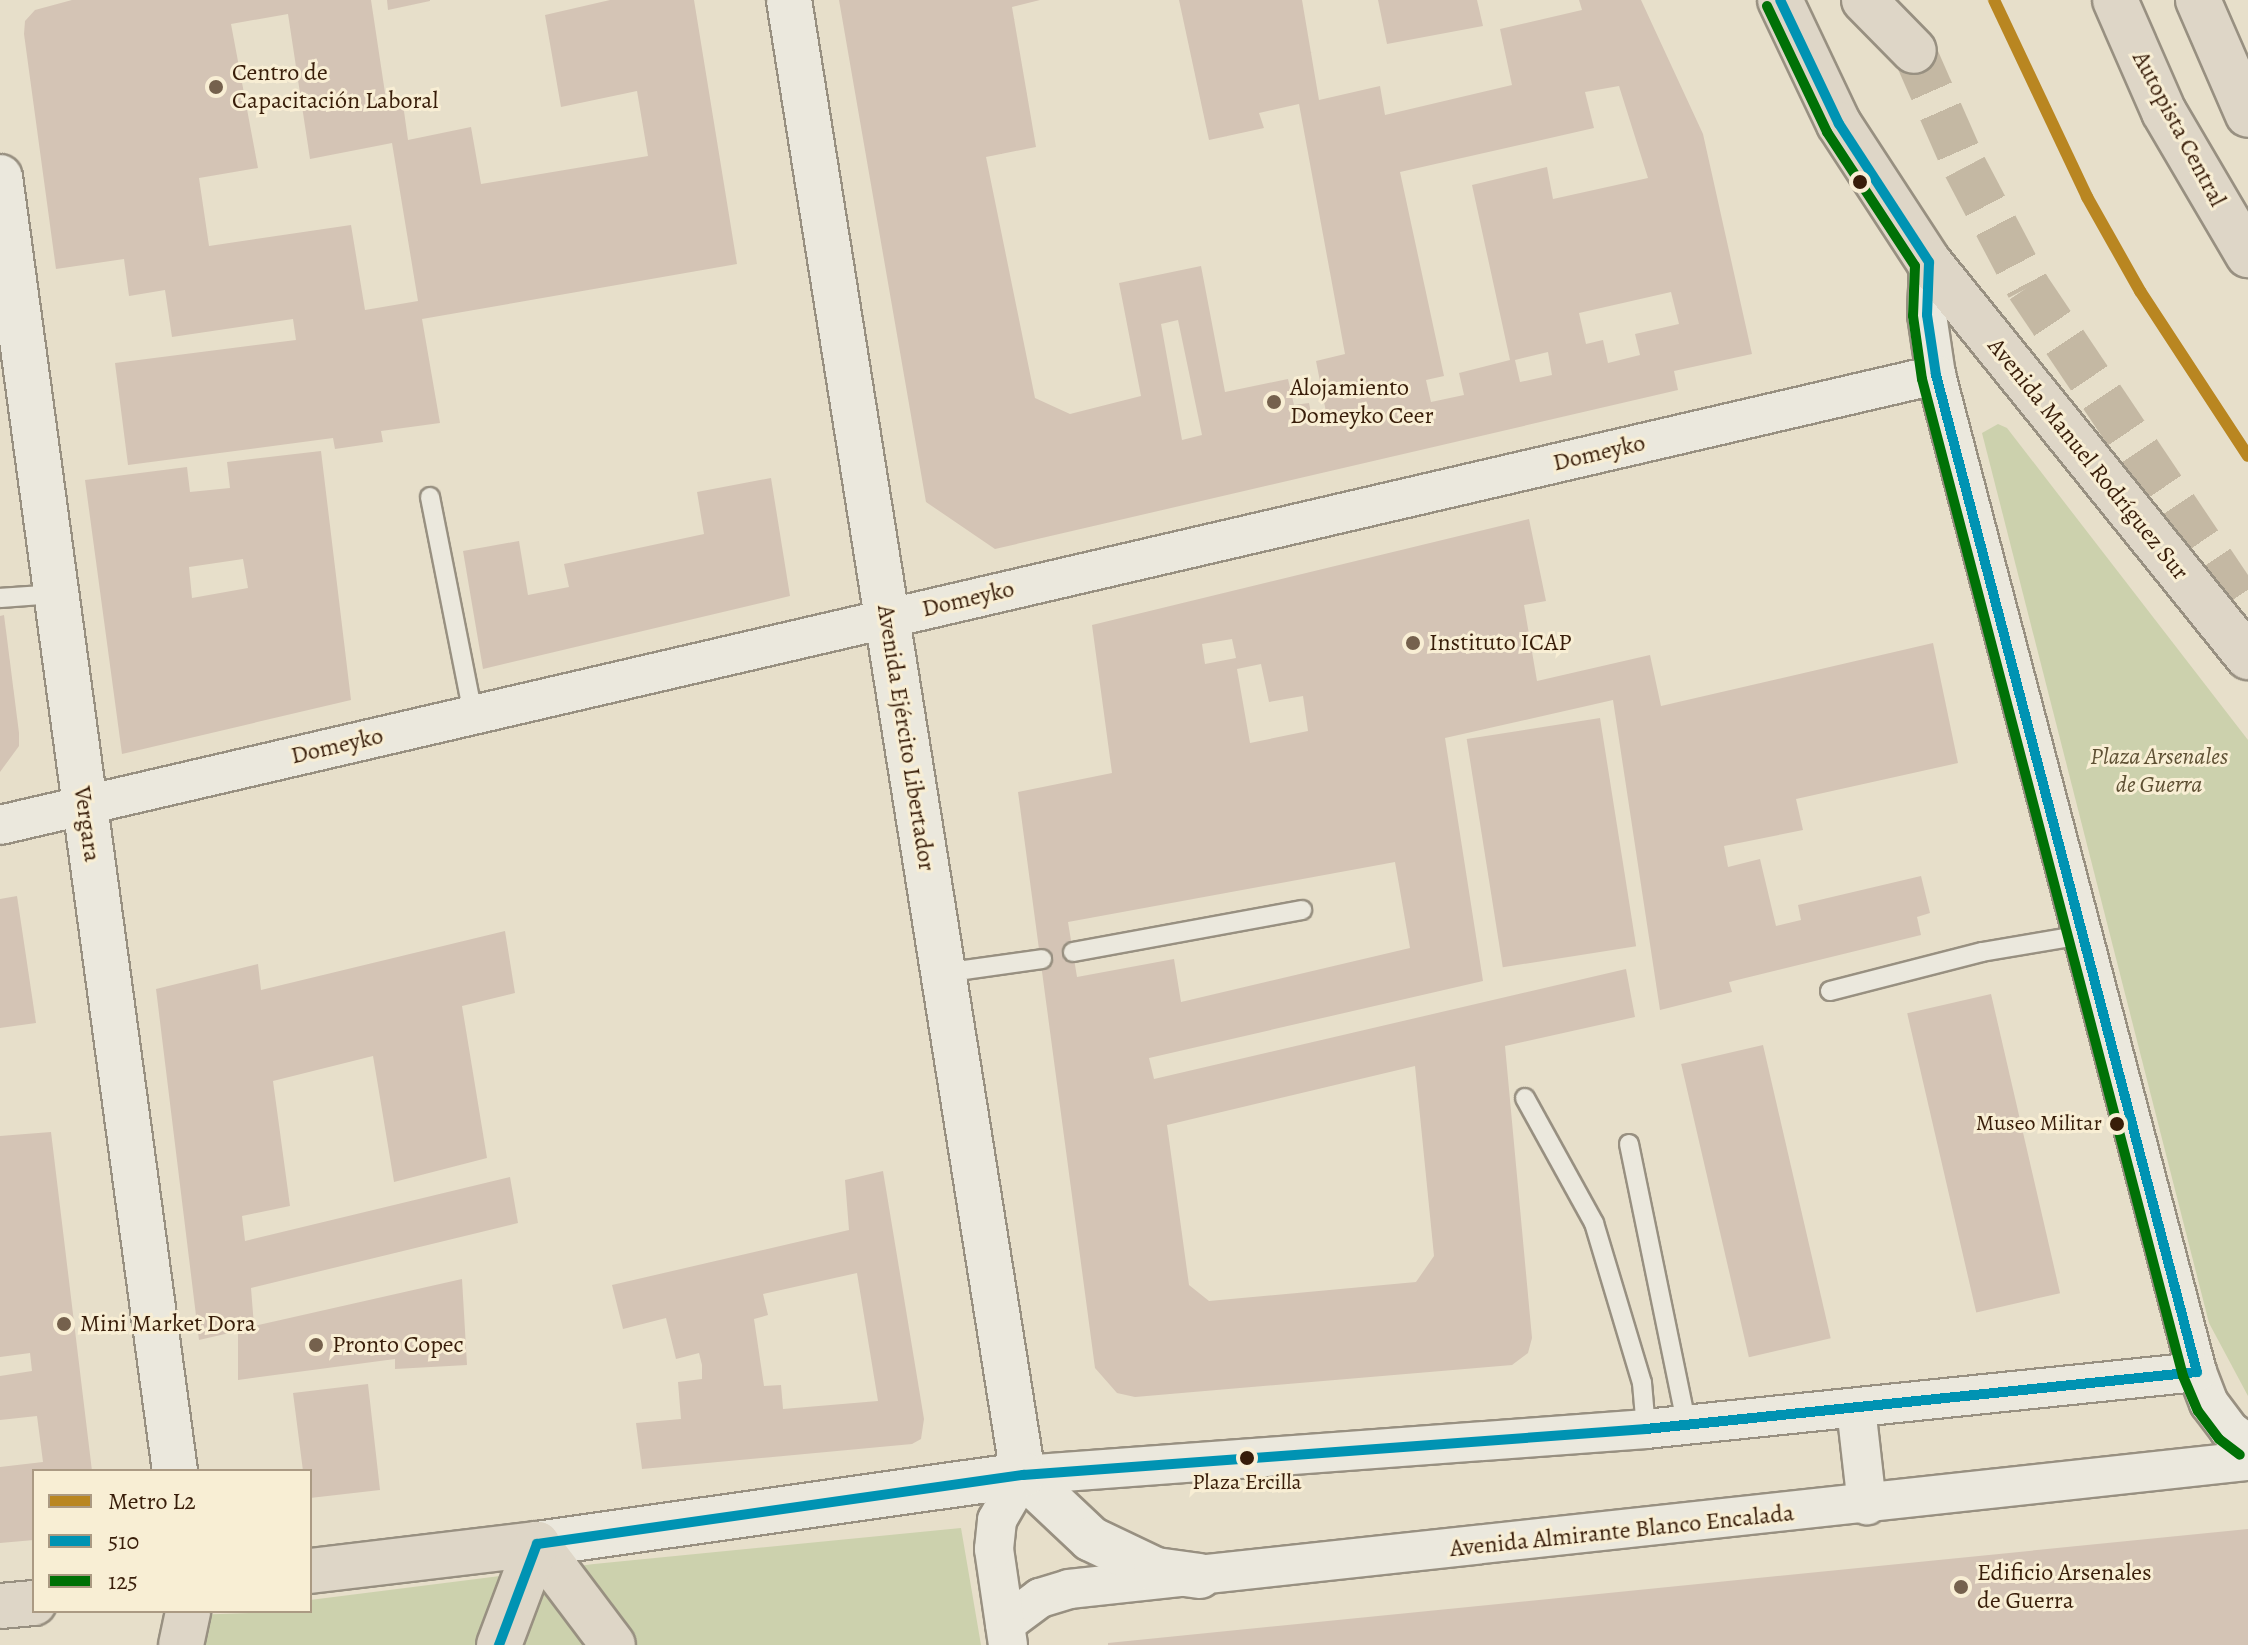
<!DOCTYPE html>
<meta charset="utf-8">
<style>
body{margin:0}
#map{position:relative;width:2248px;height:1645px;overflow:hidden;background:#e7dfca;font-family:Alegreya,serif}
div>[style]{position:absolute}
[style*='--x']{left:calc(var(--x)*1px);top:calc(var(--y)*1px);width:calc(var(--w)*1px);rotate:calc(var(--a)*1deg)}
.green>*{inset:0;background:#ccd1ad}
.building>*{inset:0;background:#d4c4b5;transform-origin:0 0}
.highway-tunnel>*{height:44px;margin-top:-22px;transform-origin:0;background:repeating-linear-gradient(90deg,#c4b8a3 0 44px,transparent 0 66px)}
.roads{filter:drop-shadow(2px 0 #989081) drop-shadow(-2px 0 #989081) drop-shadow(0 2px #989081) drop-shadow(0 -2px #989081)}
.lane>*{height:18px;margin:-9px;padding:0 9px;transform-origin:9px;border-radius:9px;background:#ebe8dd}
.street>*{height:38px;margin:-19px;padding:0 19px;transform-origin:19px;border-radius:19px;background:#ebe8dd}
.secondary>*{height:44px;margin:-22px;padding:0 22px;transform-origin:22px;border-radius:22px;background:#ebe8dd}
.primary>*{height:44px;margin:-22px;padding:0 22px;transform-origin:22px;border-radius:22px;background:#ded6c7}
.highway>*{height:44px;margin:-22px;padding:0 22px;transform-origin:22px;border-radius:22px;background:#ded6c7}
.bus-1>*{height:10px;margin:-5px;padding:0 5px;transform-origin:5px;border-radius:5px;background:#0093b3}
.bus-2>*{height:10px;margin:-5px;padding:0 5px;transform-origin:5px;border-radius:5px;background:#007106}
.metro-1>*{height:12px;margin:-6px;padding:0 6px;transform-origin:6px;border-radius:6px;background:#b98621}
.dots>*{width:22px;height:22px;translate:-50% -50%;box-sizing:border-box;border:4px solid #f8eed4;border-radius:50%}
span{translate:-50% -50%;white-space:nowrap;text-align:center;line-height:1.15;-webkit-text-stroke:6px #f8eed4;paint-order:stroke}
.bus-label{font-size:22px;color:#381d09}
.right{translate:-100% -50%;text-align:right}
.poi-label{font-size:24px;color:#381d09}
.left{translate:0 -50%;text-align:left}
.street-label{font-size:24px;color:#381d09}
.park-label{font-size:24px;color:#5e5033;font-style:italic}
.legend{position:absolute;left:32px;top:1469px;width:280px;height:144px;box-sizing:border-box;background:#f8eed4;border:2px solid #ab9a83;margin:0;padding:10px 14px;list-style:none;font-size:24px;color:#381d09}
.legend li{display:flex;align-items:center;gap:16px;height:40px}
.legend b{width:40px;border:2px solid #ab9a83}
</style>
<div id="map">
<div class="green">
<i style="clip-path:polygon(1998px 424px,2007px 428px,2248px 740px,2248px 1396px,2209px 1323px,1982px 433px)"></i>
<i style="clip-path:polygon(961px 1528px,981px 1645px,189px 1645px,191px 1615px,310px 1611px,310px 1600px,594px 1564px)"></i>
</div>
<div class="building">
<i style="clip-path:polygon(evenodd,72px 0,371px 0,387px 106px,403px 104px,408px 140px,471px 127px,481px 184px,648px 156px,637px 91px,561px 107px,545px 15px,610px 0,694px 0,737px 264px,422px 319px,440px 423px,381px 431px,383px 442px,335px 449px,333px 438px,128px 465px,115px 363px,296px 340px,293px 319px,172px 337px,165px 290px,129px 296px,124px 259px,56px 269px,24px 34px,25px 21px,35px 10px,72px 0,288px 14px,310px 159px,392px 143px,418px 301px,365px 310px,351px 225px,209px 246px,199px 178px,258px 168px,231px 24px,288px 14px)"></i>
<i style="clip-path:polygon(387px 0,430px 0,430px 1px,388px 10px)"></i>
<i style="clip-path:polygon(evenodd,839px 0,1040px 0,1012px 7px,1036px 147px,986px 157px,1035px 398px,1070px 414px,1141px 396px,1119px 283px,1201px 266px,1225px 392px,1288px 379px,1294px 405px,1309px 403px,1313px 423px,1328px 422px,1316px 361px,1345px 354px,1299px 104px,1259px 113px,1264px 128px,1209px 140px,1179px 0,1302px 0,1319px 100px,1380px 86px,1385px 115px,1512px 85px,1500px 29px,1582px 10px,1579px 0,1641px 0,1703px 134px,1752px 354px,1674px 371px,1678px 390px,995px 549px,926px 502px,839px 0,1619px 86px,1648px 178px,1553px 199px,1547px 167px,1472px 185px,1510px 360px,1459px 373px,1464px 395px,1431px 402px,1426px 380px,1444px 376px,1400px 172px,1594px 128px,1585px 92px,1619px 86px,839px 0,1671px 292px,1679px 324px,1635px 334px,1640px 355px,1608px 363px,1603px 340px,1586px 344px,1579px 313px,1671px 292px,839px 0,1178px 320px,1202px 435px,1182px 440px,1161px 324px,1178px 320px,839px 0,1548px 352px,1552px 375px,1520px 382px,1515px 360px,1548px 352px)"></i>
<i style="clip-path:polygon(1378px 0,1477px 0,1483px 26px,1387px 44px)"></i>
<i style="clip-path:polygon(evenodd,321px 451px,351px 700px,122px 754px,85px 480px,187px 467px,190px 492px,230px 488px,227px 462px,321px 451px,243px 559px,248px 588px,192px 598px,189px 567px,243px 559px)"></i>
<i style="clip-path:polygon(771px 478px,790px 596px,483px 669px,463px 551px,519px 541px,528px 595px,569px 587px,564px 564px,704px 534px,697px 492px)"></i>
<i style="clip-path:polygon(evenodd,1529px 519px,1546px 601px,1524px 605px,1537px 681px,1650px 655px,1661px 706px,1933px 643px,1958px 763px,1796px 799px,1803px 830px,1724px 846px,1728px 867px,1760px 859px,1776px 926px,1801px 920px,1798px 905px,1921px 876px,1930px 913px,1917px 917px,1921px 935px,1729px 982px,1732px 992px,1660px 1010px,1613px 700px,1445px 738px,1483px 981px,1149px 1058px,1154px 1079px,1626px 969px,1635px 1017px,1505px 1046px,1532px 1338px,1528px 1353px,1512px 1365px,1135px 1397px,1117px 1393px,1095px 1368px,1018px 792px,1112px 773px,1092px 625px,1529px 519px,1232px 639px,1236px 658px,1205px 664px,1202px 644px,1232px 639px,1529px 519px,1261px 664px,1269px 702px,1303px 696px,1308px 731px,1250px 743px,1237px 669px,1261px 664px,1529px 519px,1395px 862px,1410px 948px,1181px 1002px,1174px 959px,1077px 977px,1068px 922px,1395px 862px,1529px 519px,1415px 1066px,1434px 1256px,1416px 1282px,1209px 1301px,1189px 1285px,1167px 1125px,1415px 1066px)"></i>
<i style="clip-path:polygon(4px 615px,19px 733px,19px 746px,0 772px,0 616px)"></i>
<i style="left:1600px;top:718px;width:231px;height:135px;rotate:81deg"></i>
<i style="clip-path:polygon(17px 896px,36px 1023px,0 1028px,0 899px)"></i>
<i style="clip-path:polygon(505px 931px,515px 993px,462px 1006px,487px 1158px,394px 1182px,373px 1056px,273px 1081px,290px 1206px,242px 1216px,245px 1241px,510px 1177px,518px 1223px,251px 1288px,254px 1326px,462px 1279px,467px 1365px,395px 1369px,395px 1359px,238px 1380px,238px 1331px,199px 1340px,156px 989px,258px 964px,261px 990px)"></i>
<i style="left:1991px;top:994px;width:307px;height:86px;rotate:77deg"></i>
<i style="left:1763px;top:1045px;width:301px;height:84px;rotate:77deg"></i>
<i style="clip-path:polygon(51px 1132px,92px 1471px,34px 1471px,34px 1540px,0 1543px,0 1467px,43px 1462px,37px 1416px,0 1420px,0 1376px,32px 1371px,30px 1353px,0 1357px,0 1136px)"></i>
<i style="clip-path:polygon(evenodd,883px 1171px,924px 1419px,921px 1439px,912px 1444px,642px 1469px,636px 1423px,681px 1419px,678px 1382px,702px 1379px,702px 1365px,699px 1353px,676px 1359px,666px 1318px,623px 1329px,612px 1285px,849px 1230px,845px 1180px,883px 1171px,857px 1273px,878px 1401px,783px 1409px,781px 1385px,764px 1386px,754px 1319px,768px 1315px,763px 1294px,857px 1273px)"></i>
<i style="clip-path:polygon(368px 1384px,380px 1490px,310px 1498px,310px 1471px,303px 1471px,293px 1393px)"></i>
<i style="clip-path:polygon(2248px 1529px,2248px 1645px,1108px 1645px,1108px 1643px)"></i>
</div>
<div class="highway-tunnel">
<i style="--x:1914;--y:51;--w:127;--a:66.3"></i>
<i style="--x:1965;--y:167;--w:136;--a:62.3"></i>
<i style="--x:2028;--y:287;--w:395;--a:56.1"></i>
</div>
<div class="roads">
<div class="lane">
<i style="--x:430;--y:497;--w:221;--a:78.8"></i>
<i style="--x:0;--y:598;--w:56;--a:-4.1"></i>
<i style="--x:1073;--y:952;--w:233;--a:-10.4"></i>
<i style="--x:943;--y:973;--w:100;--a:-8"></i>
<i style="--x:1830;--y:991;--w:157;--a:-14.4"></i>
<i style="--x:1982;--y:952;--w:101;--a:-9.6"></i>
<i style="--x:1525;--y:1098;--w:143;--a:61.1"></i>
<i style="--x:1594;--y:1223;--w:167;--a:73.3"></i>
<i style="--x:1642;--y:1383;--w:46;--a:85"></i>
<i style="--x:1629;--y:1144;--w:288;--a:78.4"></i>
</div>
<div class="street">
<i style="--x:1929;--y:262;--w:53;--a:92.2"></i>
<i style="--x:1927;--y:315;--w:61;--a:81.5"></i>
<i style="--x:1936;--y:375;--w:1031;--a:75.33"></i>
<i style="--x:2197;--y:1372;--w:33;--a:69"></i>
<i style="--x:2209;--y:1403;--w:34;--a:53"></i>
<i style="--x:2229;--y:1430;--w:24;--a:36"></i>
<i style="--x:0;--y:825;--w:1988;--a:-13.09"></i>
<i style="--x:1856;--y:1408;--w:98;--a:83.5"></i>
<i style="--x:1005;--y:1624;--w:44;--a:-36.6"></i>
<i style="--x:1040;--y:1598;--w:30;--a:-17"></i>
<i style="--x:1069;--y:1589;--w:1186;--a:-6.2"></i>
<i style="--x:1008;--y:1645;--w:97;--a:-98.3"></i>
<i style="--x:994;--y:1549;--w:29;--a:-84"></i>
<i style="--x:997;--y:1520;--w:52;--a:-60"></i>
<i style="--x:1023;--y:1475;--w:625;--a:-4.22"></i>
<i style="--x:1646;--y:1429;--w:554;--a:-5.91"></i>
</div>
<div class="secondary">
<i style="--x:789;--y:0;--w:1493;--a:80.99"></i>
<i style="--x:0;--y:177;--w:1306;--a:82.3"></i>
<i style="--x:1023;--y:1475;--w:93;--a:43.3"></i>
<i style="--x:1091;--y:1539;--w:72;--a:25.5"></i>
<i style="--x:1156;--y:1570;--w:44;--a:7.8"></i>
<i style="--x:537;--y:1544;--w:491;--a:-8.1"></i>
</div>
<div class="primary">
<i style="--x:1780;--y:0;--w:137;--a:64.6"></i>
<i style="--x:1839;--y:124;--w:165;--a:56.9"></i>
<i style="--x:1929;--y:262;--w:508;--a:51.08"></i>
<i style="--x:537;--y:1544;--w:126;--a:53"></i>
<i style="--x:310;--y:1571;--w:229;--a:-6.8"></i>
<i style="--x:0;--y:1606;--w:34;--a:-5"></i>
<i style="--x:181;--y:1645;--w:35;--a:-78"></i>
<i style="--x:499;--y:1645;--w:108;--a:-69.4"></i>
</div>
<div class="highway">
<i style="--x:1864;--y:0;--w:71;--a:45.6"></i>
<i style="--x:2115;--y:0;--w:122;--a:66.4"></i>
<i style="--x:2164;--y:112;--w:166;--a:59.6"></i>
<i style="--x:2198;--y:0;--w:125;--a:66.5"></i>
</div>
</div>
<div class="bus-1">
<i style="--x:499;--y:1645;--w:108;--a:-69.4"></i>
<i style="--x:537;--y:1544;--w:491;--a:-8.1"></i>
<i style="--x:1023;--y:1475;--w:625;--a:-4.22"></i>
<i style="--x:1646;--y:1429;--w:554;--a:-5.91"></i>
<i style="--x:2197;--y:1372;--w:1031;--a:-104.67"></i>
<i style="--x:1936;--y:375;--w:61;--a:-98.5"></i>
<i style="--x:1927;--y:315;--w:53;--a:-87.8"></i>
<i style="--x:1929;--y:262;--w:165;--a:-123.1"></i>
<i style="--x:1839;--y:124;--w:137;--a:-115.4"></i>
</div>
<div class="bus-2">
<i style="--x:1767;--y:6;--w:140;--a:64.5"></i>
<i style="--x:1827;--y:132;--w:160;--a:56.7"></i>
<i style="--x:1915;--y:266;--w:50;--a:92.3"></i>
<i style="--x:1913;--y:316;--w:64;--a:81.9"></i>
<i style="--x:1922;--y:379;--w:1031;--a:75.33"></i>
<i style="--x:2183;--y:1376;--w:38;--a:67"></i>
<i style="--x:2198;--y:1411;--w:35;--a:53"></i>
<i style="--x:2219;--y:1439;--w:26;--a:37"></i>
</div>
<div class="metro-1">
<i style="--x:1994;--y:0;--w:218;--a:64.7"></i>
<i style="--x:2087;--y:197;--w:108;--a:60.6"></i>
<i style="--x:2140;--y:291;--w:197;--a:56.8"></i>
</div>
<div class="dots">
<i style="left:216px;top:87px;background:#75614d"></i>
<i style="left:1860px;top:182px;background:#381d09"></i>
<i style="left:1274px;top:402px;background:#75614d"></i>
<i style="left:1413px;top:643px;background:#75614d"></i>
<i style="left:2117px;top:1124px;background:#381d09"></i>
<i style="left:64px;top:1324px;background:#75614d"></i>
<i style="left:316px;top:1345px;background:#75614d"></i>
<i style="left:1247px;top:1458px;background:#381d09"></i>
<i style="left:1961px;top:1587px;background:#75614d"></i>
</div>
<div class="bus-label">
<span class="right" style="left:2102px;top:1124px">Museo Militar</span>
<span style="left:1247px;top:1483px">Plaza Ercilla</span>
</div>
<div class="poi-label">
<span class="left" style="left:232px;top:87px">Centro de<br>Capacitación Laboral</span>
<span class="left" style="left:1290px;top:402px">Alojamiento<br>Domeyko Ceer</span>
<span class="left" style="left:1429px;top:643px">Instituto ICAP</span>
<span class="left" style="left:80px;top:1324px">Mini Market Dora</span>
<span class="left" style="left:332px;top:1345px">Pronto Copec</span>
<span class="left" style="left:1977px;top:1587px">Edificio Arsenales<br>de Guerra</span>
</div>
<div class="street-label">
<span style="left:2179px;top:129px;rotate:62deg">Autopista Central</span>
<span style="left:1599px;top:453px;rotate:-13deg">Domeyko</span>
<span style="left:2088px;top:459px;rotate:51deg">Avenida Manuel Rodríguez Sur</span>
<span style="left:968px;top:599px;rotate:-13deg">Domeyko</span>
<span style="left:906px;top:738px;rotate:81deg">Avenida Ejército Libertador</span>
<span style="left:337px;top:746px;rotate:-13deg">Domeyko</span>
<span style="left:87px;top:824px;rotate:82deg">Vergara</span>
<span style="left:1622px;top:1531px;rotate:-6deg">Avenida Almirante Blanco Encalada</span>
</div>
<div class="park-label">
<span style="left:2159px;top:771px">Plaza Arsenales<br>de Guerra</span>
</div>
<ul class="legend">
<li><b style="height:10px;background:#b98621"></b>Metro L2</li>
<li><b style="height:10px;background:#0093b3"></b>510</li>
<li><b style="height:10px;background:#007106"></b>125</li>
</ul>
</div>
